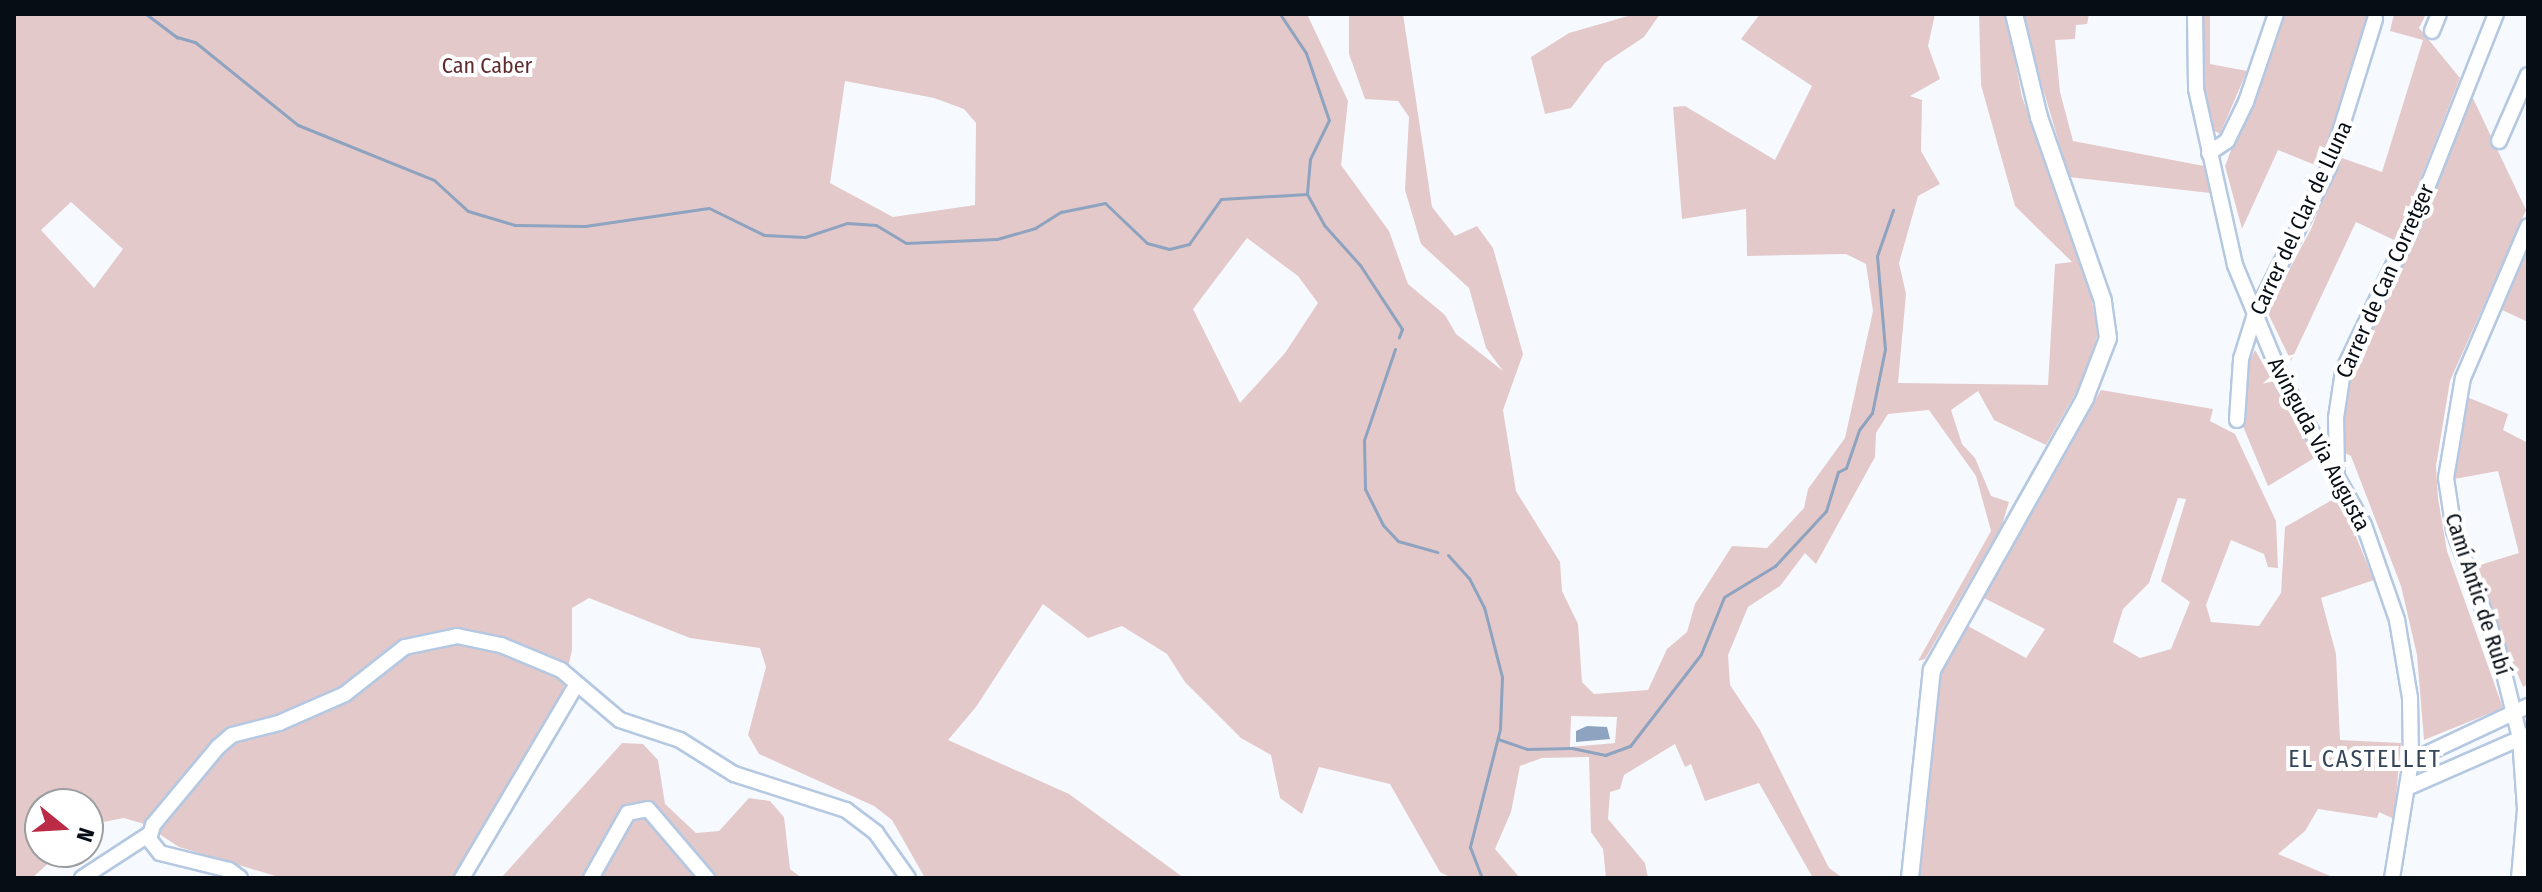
<!DOCTYPE html>
<meta charset="utf-8">
<style>
body{margin:0}
#map{position:relative;width:2542px;height:892px;overflow:hidden;background:#f6faff;font-family:"Fira Sans Condensed",sans-serif}
div>[style]{position:absolute}
[style*='--x']{left:calc(var(--x)*1px);top:calc(var(--y)*1px);width:calc(var(--w)*1px);rotate:calc(var(--a)*1deg)}
.green>*{inset:0;background:#e4c9ca}
.water>*{inset:0;background:#8da3bf}
.stream>*{height:3px;margin:-1.5px;padding:0 1.5px;transform-origin:1.5px;border-radius:1.5px;background:#8da3bf}
.roads{filter:drop-shadow(2px 0 #b5c8e1) drop-shadow(-2px 0 #b5c8e1) drop-shadow(0 2px #b5c8e1) drop-shadow(0 -2px #b5c8e1)}
.minor>*{height:14px;margin:-7px;padding:0 7px;transform-origin:7px;border-radius:7px;background:#fff}
.major>*{height:16px;margin:-8px;padding:0 8px;transform-origin:8px;border-radius:8px;background:#fff}
span{translate:-50% -50%;white-space:nowrap;text-align:center;line-height:1.15;-webkit-text-stroke:8px #fff;paint-order:stroke}
.park-label{font-size:22px;color:#602b2f}
.street-label{font-size:22px;color:#060d14}
.neighbourhood-label{font-size:24px;color:#35465a;letter-spacing:2px}
.frame{position:absolute;inset:0;border:16px solid #060d14;pointer-events:none}
.north{position:absolute;left:24px;top:788px;width:80px;height:80px;box-sizing:border-box;background:#fff;border:2px solid #9b9ea1;border-radius:50%;rotate:108deg;font-size:22px;font-weight:700;line-height:32px;text-align:center;color:#060d14}
.north::after{content:'';display:block;margin:auto;width:28px;height:36px;background:#bc2b45;clip-path:polygon(50% 0,100% 100%,50% 72%,0 100%)}
</style>
<div id="map">
<div class="green">
<i style="clip-path:polygon(evenodd,14px 14px,1307px 14px,1348px 101px,1341px 165px,1389px 231px,1408px 284px,1445px 315px,1456px 334px,1503px 371px,1486px 348px,1469px 288px,1421px 244px,1405px 190px,1409px 117px,1398px 101px,1365px 99px,1349px 54px,1349px 14px,1403px 14px,1432px 207px,1455px 236px,1477px 226px,1493px 248px,1523px 354px,1503px 410px,1516px 491px,1560px 562px,1562px 591px,1578px 624px,1582px 682px,1594px 694px,1648px 690px,1667px 649px,1687px 632px,1695px 604px,1732px 546px,1767px 548px,1804px 508px,1808px 489px,1845px 438px,1873px 311px,1866px 264px,1846px 254px,1747px 256px,1746px 209px,1682px 219px,1673px 107px,1685px 106px,1775px 160px,1812px 86px,1741px 39px,1760px 14px,1935px 14px,1928px 46px,1940px 79px,1910px 96px,1922px 100px,1921px 151px,1940px 184px,1918px 196px,1899px 263px,1906px 294px,1898px 383px,2048px 385px,2055px 264px,2072px 262px,2015px 206px,1981px 85px,1979px 14px,2006px 14px,2022px 97px,2087px 276px,2098px 333px,2087px 373px,2046px 445px,1994px 420px,1978px 391px,1951px 410px,1962px 444px,1975px 458px,1991px 496px,2009px 502px,2002px 525px,1925px 659px,1918px 661px,1991px 531px,1976px 476px,1929px 410px,1888px 414px,1876px 433px,1875px 457px,1816px 564px,1805px 553px,1780px 586px,1748px 607px,1728px 655px,1730px 685px,1760px 730px,1829px 868px,1840px 876px,1836px 878px,1813px 878px,1759px 783px,1705px 801px,1691px 764px,1685px 767px,1675px 744px,1624px 775px,1620px 789px,1610px 792px,1608px 819px,1645px 863px,1648px 878px,1606px 878px,1603px 849px,1591px 832px,1589px 757px,1542px 758px,1520px 766px,1511px 812px,1495px 849px,1520px 878px,1452px 878px,1440px 872px,1390px 784px,1319px 767px,1302px 814px,1280px 798px,1271px 755px,1241px 738px,1185px 682px,1167px 654px,1122px 626px,1088px 638px,1043px 604px,976px 707px,948px 740px,1069px 794px,1184px 878px,925px 878px,892px 820px,874px 806px,759px 754px,748px 735px,766px 667px,760px 648px,690px 638px,589px 598px,572px 608px,572px 650px,563px 690px,455px 878px,282px 878px,179px 847px,144px 824px,124px 818px,88px 825px,88px 804px,40px 804px,40px 852px,61px 852px,32px 878px,14px 878px,14px 14px,845px 81px,934px 98px,964px 109px,976px 123px,975px 205px,893px 217px,830px 183px,845px 81px,14px 14px,71px 202px,123px 249px,94px 288px,41px 230px,71px 202px,14px 14px,1247px 238px,1298px 276px,1318px 303px,1285px 353px,1240px 403px,1193px 309px,1247px 238px,14px 14px,1571px 716px,1617px 717px,1615px 743px,1570px 747px,1571px 716px)"></i>
<i style="clip-path:polygon(1635px 14px,1660px 14px,1644px 37px,1605px 63px,1571px 108px,1545px 114px,1531px 57px,1569px 33px)"></i>
<i style="clip-path:polygon(2021px 14px,2089px 14px,2087px 24px,2076px 25px,2075px 39px,2055px 40px,2060px 92px,2073px 141px,2204px 166px,2210px 193px,2069px 177px)"></i>
<i style="clip-path:polygon(2203px 14px,2210px 14px,2210px 64px,2247px 71px,2220px 134px,2211px 129px,2203px 85px)"></i>
<i style="clip-path:polygon(2283px 14px,2368px 14px,2320px 167px,2278px 150px,2242px 229px,2225px 166px)"></i>
<i style="clip-path:polygon(2394px 14px,2426px 14px,2419px 28px,2460px 78px,2396px 241px,2356px 222px,2291px 361px,2267px 311px,2311px 229px,2339px 157px,2382px 172px,2423px 40px,2390px 31px)"></i>
<i style="clip-path:polygon(2470px 92px,2526px 210px,2450px 381px,2436px 466px,2438px 498px,2447px 551px,2503px 708px,2424px 740px,2417px 655px,2401px 586px,2351px 456px,2343px 452px,2342px 416px,2346px 382px)"></i>
<i style="clip-path:polygon(2528px 250px,2528px 322px,2502px 310px)"></i>
<i style="clip-path:polygon(2255px 350px,2316px 457px,2268px 486px,2242px 424px,2244px 372px)"></i>
<i style="clip-path:polygon(evenodd,2101px 390px,2213px 409px,2210px 421px,2235px 434px,2276px 521px,2278px 568px,2268px 567px,2264px 554px,2231px 540px,2206px 605px,2211px 622px,2259px 626px,2281px 593px,2285px 527px,2339px 496px,2374px 580px,2321px 598px,2336px 654px,2340px 740px,2401px 743px,2394px 819px,2379px 812px,2377px 818px,2318px 809px,2305px 831px,2278px 854px,2335px 878px,1918px 878px,1933px 689px,1948px 651px,1968px 626px,2026px 658px,2045px 629px,1980px 596px,2101px 390px,2178px 498px,2186px 499px,2161px 581px,2190px 602px,2171px 649px,2140px 658px,2113px 642px,2123px 609px,2149px 583px,2178px 498px)"></i>
<i style="clip-path:polygon(2467px 397px,2508px 414px,2503px 430px,2528px 443px,2528px 684px,2523px 687px,2473px 567px,2519px 553px,2498px 471px,2454px 479px)"></i>
<i style="clip-path:polygon(622px 743px,643px 744px,658px 760px,665px 804px,696px 833px,719px 831px,749px 798px,770px 801px,784px 817px,790px 869px,802px 878px,501px 878px)"></i>
</div>
<div class="water">
<i style="clip-path:polygon(1587px 726px,1607px 727px,1610px 739px,1576px 742px,1576px 731px)"></i>
</div>
<div class="stream">
<i style="--x:146;--y:14;--w:39;--a:37"></i>
<i style="--x:177;--y:37;--w:19;--a:16"></i>
<i style="--x:195;--y:42;--w:132;--a:38.9"></i>
<i style="--x:298;--y:125;--w:147;--a:22"></i>
<i style="--x:434;--y:180;--w:46;--a:42.4"></i>
<i style="--x:468;--y:211;--w:49;--a:16.6"></i>
<i style="--x:515;--y:225;--w:70;--a:0.8"></i>
<i style="--x:585;--y:226;--w:125;--a:-8.3"></i>
<i style="--x:709;--y:208;--w:61;--a:26.1"></i>
<i style="--x:764;--y:235;--w:41;--a:2.8"></i>
<i style="--x:805;--y:237;--w:44;--a:-18.4"></i>
<i style="--x:847;--y:223;--w:29;--a:4"></i>
<i style="--x:876;--y:225;--w:35;--a:31"></i>
<i style="--x:906;--y:243;--w:91;--a:-2.5"></i>
<i style="--x:997;--y:239;--w:40;--a:-16"></i>
<i style="--x:1035;--y:228;--w:31;--a:-32"></i>
<i style="--x:1061;--y:212;--w:45;--a:-11.6"></i>
<i style="--x:1105;--y:203;--w:58;--a:43.6"></i>
<i style="--x:1147;--y:243;--w:23;--a:15"></i>
<i style="--x:1169;--y:249;--w:21;--a:-14"></i>
<i style="--x:1189;--y:244;--w:55;--a:-54.6"></i>
<i style="--x:1221;--y:199;--w:86;--a:-3.3"></i>
<i style="--x:1280;--y:14;--w:47;--a:56.3"></i>
<i style="--x:1306;--y:53;--w:71;--a:71.1"></i>
<i style="--x:1329;--y:120;--w:43;--a:116"></i>
<i style="--x:1310;--y:159;--w:35;--a:95"></i>
<i style="--x:1307;--y:194;--w:35;--a:61"></i>
<i style="--x:1324;--y:225;--w:54;--a:48"></i>
<i style="--x:1360;--y:265;--w:77;--a:56.7"></i>
<i style="--x:1402;--y:329;--w:9;--a:111"></i>
<i style="--x:1395;--y:349;--w:96;--a:108.8"></i>
<i style="--x:1364;--y:440;--w:49;--a:88.8"></i>
<i style="--x:1365;--y:489;--w:40;--a:63.4"></i>
<i style="--x:1383;--y:525;--w:22;--a:47"></i>
<i style="--x:1398;--y:541;--w:41;--a:15.8"></i>
<i style="--x:1448;--y:555;--w:31;--a:48"></i>
<i style="--x:1469;--y:578;--w:33;--a:63"></i>
<i style="--x:1484;--y:607;--w:72;--a:75.6"></i>
<i style="--x:1502;--y:677;--w:52;--a:92.2"></i>
<i style="--x:1500;--y:729;--w:122;--a:104.3"></i>
<i style="--x:1470;--y:847;--w:33;--a:69"></i>
<i style="--x:1498;--y:739;--w:31;--a:19"></i>
<i style="--x:1527;--y:749;--w:45;--a:-1.3"></i>
<i style="--x:1572;--y:748;--w:34;--a:12"></i>
<i style="--x:1605;--y:755;--w:27;--a:-20"></i>
<i style="--x:1630;--y:746;--w:116;--a:-52.3"></i>
<i style="--x:1701;--y:654;--w:61;--a:-68"></i>
<i style="--x:1724;--y:597;--w:60;--a:-31.3"></i>
<i style="--x:1775;--y:566;--w:75;--a:-47.2"></i>
<i style="--x:1826;--y:511;--w:41;--a:-72.9"></i>
<i style="--x:1838;--y:472;--w:9;--a:-27"></i>
<i style="--x:1846;--y:468;--w:40;--a:-71.1"></i>
<i style="--x:1859;--y:430;--w:21;--a:-53"></i>
<i style="--x:1872;--y:413;--w:65;--a:-78.5"></i>
<i style="--x:1885;--y:349;--w:93;--a:-94.9"></i>
<i style="--x:1877;--y:256;--w:49;--a:-70.8"></i>
</div>
<div class="roads">
<div class="minor">
<i style="--x:2195;--y:14;--w:75;--a:89.2"></i>
<i style="--x:2196;--y:89;--w:180;--a:77.5"></i>
<i style="--x:2235;--y:265;--w:123;--a:67.6"></i>
<i style="--x:2282;--y:379;--w:167;--a:60.7"></i>
<i style="--x:2364;--y:525;--w:101;--a:70.8"></i>
<i style="--x:2397;--y:620;--w:79;--a:80.5"></i>
<i style="--x:2410;--y:698;--w:63;--a:89.1"></i>
<i style="--x:2411;--y:761;--w:119;--a:99.2"></i>
<i style="--x:2432;--y:31;--w:18;--a:-68"></i>
<i style="--x:2499;--y:141;--w:72;--a:-66.3"></i>
<i style="--x:2209;--y:153;--w:22;--a:-34"></i>
<i style="--x:2227;--y:141;--w:43;--a:-64"></i>
<i style="--x:2246;--y:102;--w:93;--a:-71.2"></i>
<i style="--x:2237;--y:420;--w:61;--a:-86.2"></i>
<i style="--x:2241;--y:359;--w:44;--a:-72.8"></i>
<i style="--x:2254;--y:317;--w:168;--a:-63.4"></i>
<i style="--x:2329;--y:167;--w:155;--a:-72.7"></i>
<i style="--x:2337;--y:473;--w:55;--a:-91"></i>
<i style="--x:2336;--y:418;--w:48;--a:-81.5"></i>
<i style="--x:2343;--y:371;--w:161;--a:-64.6"></i>
<i style="--x:2412;--y:226;--w:228;--a:-68.4"></i>
<i style="--x:2411;--y:761;--w:129;--a:-25.2"></i>
<i style="--x:2409;--y:787;--w:130;--a:-23.6"></i>
<i style="--x:82;--y:878;--w:79;--a:-33.1"></i>
<i style="--x:240;--y:878;--w:14;--a:-144"></i>
<i style="--x:229;--y:870;--w:71;--a:-166.2"></i>
<i style="--x:160;--y:853;--w:18;--a:-128"></i>
<i style="--x:149;--y:839;--w:15;--a:-74"></i>
<i style="--x:153;--y:825;--w:102;--a:-50.2"></i>
<i style="--x:218;--y:747;--w:18;--a:-41"></i>
<i style="--x:232;--y:735;--w:49;--a:-14.3"></i>
<i style="--x:279;--y:723;--w:72;--a:-23.7"></i>
<i style="--x:345;--y:694;--w:76;--a:-38.1"></i>
<i style="--x:405;--y:647;--w:53;--a:-11.9"></i>
<i style="--x:457;--y:636;--w:45;--a:11.6"></i>
<i style="--x:501;--y:645;--w:65;--a:22.6"></i>
<i style="--x:561;--y:670;--w:77;--a:40.3"></i>
<i style="--x:620;--y:720;--w:63;--a:18.4"></i>
<i style="--x:680;--y:740;--w:64;--a:32.2"></i>
<i style="--x:734;--y:774;--w:118;--a:17.8"></i>
<i style="--x:846;--y:810;--w:38;--a:37"></i>
<i style="--x:876;--y:833;--w:55;--a:54.6"></i>
<i style="--x:462;--y:878;--w:224;--a:-59.4"></i>
<i style="--x:591;--y:878;--w:75;--a:-60.4"></i>
<i style="--x:628;--y:813;--w:20;--a:-11"></i>
<i style="--x:648;--y:809;--w:91;--a:49.5"></i>
<i style="--x:2519;--y:878;--w:69;--a:-85"></i>
<i style="--x:2525;--y:809;--w:71;--a:-94"></i>
<i style="--x:2520;--y:738;--w:92;--a:-103.9"></i>
<i style="--x:2498;--y:649;--w:126;--a:-110.4"></i>
<i style="--x:2454;--y:531;--w:54;--a:-98.6"></i>
<i style="--x:2446;--y:478;--w:101;--a:-80.4"></i>
<i style="--x:2463;--y:378;--w:165;--a:-66.8"></i>
</div>
<div class="major">
<i style="--x:1910;--y:878;--w:209;--a:-84"></i>
<i style="--x:1932;--y:670;--w:312;--a:-60.6"></i>
<i style="--x:2085;--y:398;--w:64;--a:-69"></i>
<i style="--x:2108;--y:338;--w:37;--a:-98"></i>
<i style="--x:2103;--y:301;--w:195;--a:-109.2"></i>
<i style="--x:2039;--y:117;--w:106;--a:-103.6"></i>
</div>
</div>
<div class="park-label">
<span style="left:487px;top:66px">Can Caber</span>
</div>
<div class="street-label">
<span style="left:2301px;top:218px;rotate:-65deg">Carrer del Clar de Lluna</span>
<span style="left:2385px;top:281px;rotate:-66deg">Carrer de Can Corretger</span>
<span style="left:2319px;top:444px;rotate:62deg">Avinguda Via Augusta</span>
<span style="left:2478px;top:594px;rotate:72deg">Camí Antic de Rubí</span>
</div>
<div class="neighbourhood-label">
<span style="left:2365px;top:760px">EL CASTELLET</span>
</div>
<div class="frame"></div>
<div class="north">N</div>
</div>
